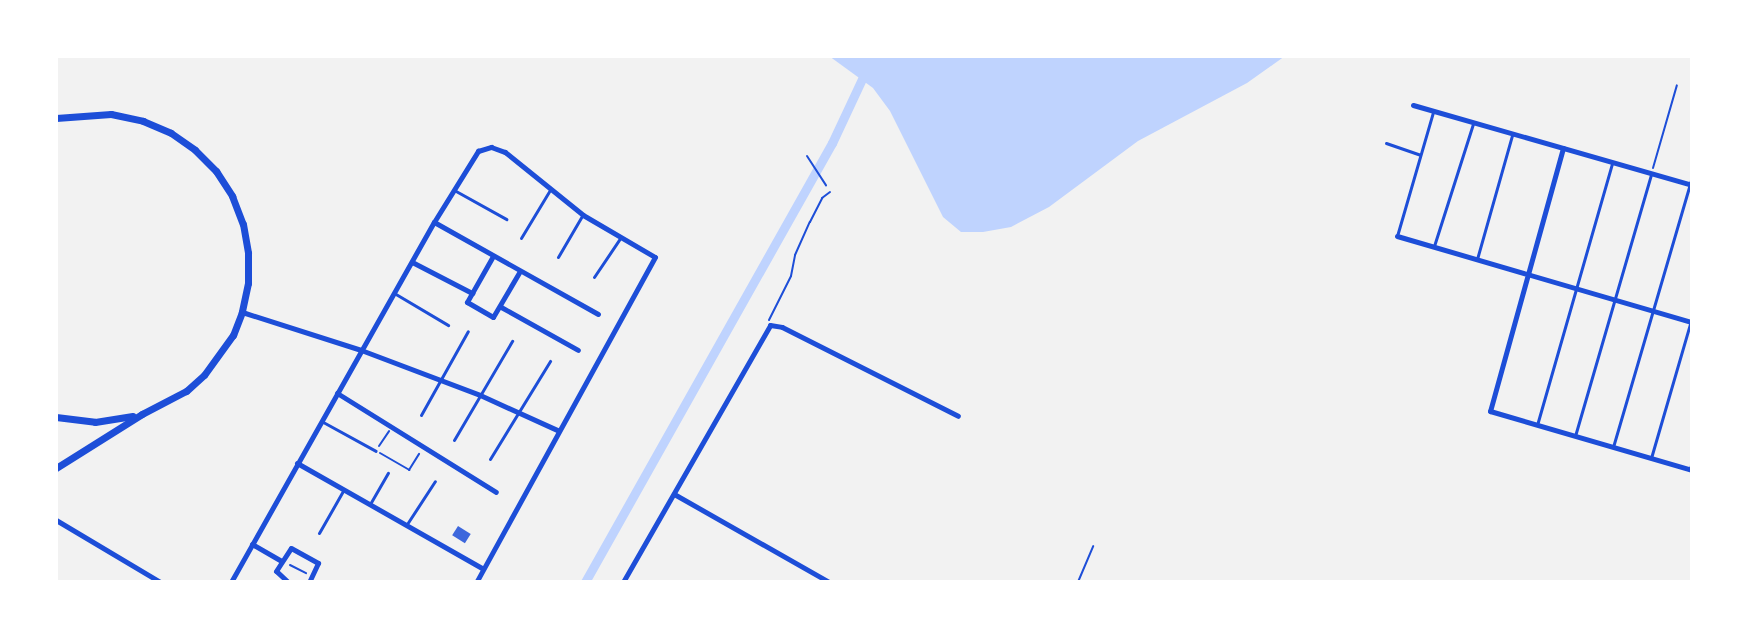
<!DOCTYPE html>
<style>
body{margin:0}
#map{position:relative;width:1748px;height:638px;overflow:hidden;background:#f2f2f2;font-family:"Titillium Web",sans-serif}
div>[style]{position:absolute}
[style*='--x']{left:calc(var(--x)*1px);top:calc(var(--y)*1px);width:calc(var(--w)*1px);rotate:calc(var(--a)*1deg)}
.water>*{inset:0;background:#bfd3fe}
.canal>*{height:9px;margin:-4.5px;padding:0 4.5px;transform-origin:4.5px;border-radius:4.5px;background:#bfd3fe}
.building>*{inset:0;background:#3d67dc;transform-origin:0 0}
.path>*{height:2px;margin:-1px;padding:0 1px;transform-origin:1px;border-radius:1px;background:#1d4ed8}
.service>*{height:3px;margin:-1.5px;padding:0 1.5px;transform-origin:1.5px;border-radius:1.5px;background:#1d4ed8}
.minor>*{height:5px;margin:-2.5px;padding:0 2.5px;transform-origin:2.5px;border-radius:2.5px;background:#1d4ed8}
.tertiary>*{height:7px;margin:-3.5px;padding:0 3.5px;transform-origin:3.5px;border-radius:3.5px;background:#1d4ed8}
span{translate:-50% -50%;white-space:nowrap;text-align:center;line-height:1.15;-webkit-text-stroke:6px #fff;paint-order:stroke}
.frame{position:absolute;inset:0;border:58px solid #fff;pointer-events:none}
</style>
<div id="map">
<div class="water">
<i style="clip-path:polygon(829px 56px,1285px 56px,1247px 83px,1138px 141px,1049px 207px,1011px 227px,983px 232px,961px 232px,943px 217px,890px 111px,873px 88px)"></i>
</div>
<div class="canal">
<i style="--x:585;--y:582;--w:504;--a:-60.64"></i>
<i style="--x:832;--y:143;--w:71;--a:-64.9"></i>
</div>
<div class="building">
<i style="left:458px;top:526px;width:15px;height:11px;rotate:32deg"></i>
</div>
<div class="path">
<i style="--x:807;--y:156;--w:35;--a:57"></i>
<i style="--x:1653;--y:168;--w:86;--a:-73.9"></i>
<i style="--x:769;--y:320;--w:49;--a:-63.4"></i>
<i style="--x:791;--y:276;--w:21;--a:-79"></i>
<i style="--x:795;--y:255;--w:36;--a:-66"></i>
<i style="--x:810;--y:222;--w:27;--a:-63"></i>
<i style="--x:822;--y:198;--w:10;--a:-37"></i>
<i style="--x:379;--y:446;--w:18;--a:-56"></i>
<i style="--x:380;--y:453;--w:34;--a:30"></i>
<i style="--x:409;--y:470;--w:19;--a:-58"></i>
<i style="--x:290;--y:565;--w:18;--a:27"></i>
<i style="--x:1078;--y:582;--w:39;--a:-67"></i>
</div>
<div class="service">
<i style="--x:1386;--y:143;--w:36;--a:19"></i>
<i style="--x:454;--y:190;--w:60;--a:29.1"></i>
<i style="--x:1397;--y:236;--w:129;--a:-73.8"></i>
<i style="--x:521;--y:238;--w:56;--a:-58.9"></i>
<i style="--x:1434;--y:246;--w:128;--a:-72.3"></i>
<i style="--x:558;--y:257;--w:48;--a:-59.7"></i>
<i style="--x:1477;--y:259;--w:129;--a:-74.2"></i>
<i style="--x:594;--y:277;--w:48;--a:-56"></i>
<i style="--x:394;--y:293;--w:63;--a:30.7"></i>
<i style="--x:421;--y:415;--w:96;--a:-60.8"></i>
<i style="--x:323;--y:422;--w:60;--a:28.7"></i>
<i style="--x:1537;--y:425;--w:273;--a:-74"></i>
<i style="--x:1575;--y:436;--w:272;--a:-73.8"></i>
<i style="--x:454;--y:440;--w:115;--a:-59.6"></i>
<i style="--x:1613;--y:447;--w:281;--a:-73.7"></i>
<i style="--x:1651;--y:458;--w:147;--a:-73.8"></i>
<i style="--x:490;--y:459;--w:115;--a:-58.5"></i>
<i style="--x:1690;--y:469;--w:8;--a:-76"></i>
<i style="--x:370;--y:504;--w:36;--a:-60"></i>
<i style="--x:407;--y:524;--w:51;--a:-56.9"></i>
<i style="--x:319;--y:533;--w:48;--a:-60.3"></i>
</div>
<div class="minor">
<i style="--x:1413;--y:105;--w:290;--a:16"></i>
<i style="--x:1563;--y:148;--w:273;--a:105.5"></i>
<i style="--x:1490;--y:411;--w:210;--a:16.3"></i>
<i style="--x:434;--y:222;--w:188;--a:29.3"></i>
<i style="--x:1397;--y:236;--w:307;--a:16.3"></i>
<i style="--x:493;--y:256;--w:53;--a:119.5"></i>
<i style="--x:467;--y:302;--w:30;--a:30"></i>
<i style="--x:493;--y:317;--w:53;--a:-59.6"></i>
<i style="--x:412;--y:262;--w:68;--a:27.3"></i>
<i style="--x:501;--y:307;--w:88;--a:29.2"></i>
<i style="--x:242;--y:312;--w:125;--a:17.7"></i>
<i style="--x:361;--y:350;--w:127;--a:20.7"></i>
<i style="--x:480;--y:395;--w:85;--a:24.4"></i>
<i style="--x:337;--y:393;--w:187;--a:31.9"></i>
<i style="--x:297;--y:463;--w:213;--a:29.6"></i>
<i style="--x:674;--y:494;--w:178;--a:29.6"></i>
<i style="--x:56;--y:520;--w:121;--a:30.8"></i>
<i style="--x:252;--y:544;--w:34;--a:30"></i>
<i style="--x:231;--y:582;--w:413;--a:-60.6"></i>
<i style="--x:434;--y:222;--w:84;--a:-58.2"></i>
<i style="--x:478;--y:151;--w:14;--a:-17"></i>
<i style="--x:491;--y:147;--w:15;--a:20"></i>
<i style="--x:505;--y:152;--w:100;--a:38.9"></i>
<i style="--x:583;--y:215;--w:83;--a:30.3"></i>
<i style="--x:655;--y:257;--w:371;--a:118.8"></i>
<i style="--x:288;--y:582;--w:16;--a:-137"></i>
<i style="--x:276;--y:571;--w:27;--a:-57"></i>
<i style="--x:291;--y:548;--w:31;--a:29"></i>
<i style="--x:318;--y:563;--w:21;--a:115"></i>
<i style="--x:623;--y:582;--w:296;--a:-60.2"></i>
<i style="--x:770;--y:325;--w:12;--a:9"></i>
<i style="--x:782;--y:327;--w:197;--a:26.8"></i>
</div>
<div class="tertiary">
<i style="--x:56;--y:118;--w:55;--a:-4.2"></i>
<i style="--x:111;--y:114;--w:33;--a:12"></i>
<i style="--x:143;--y:121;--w:30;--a:23"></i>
<i style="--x:171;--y:133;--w:29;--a:35"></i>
<i style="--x:195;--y:150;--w:30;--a:45"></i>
<i style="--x:216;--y:171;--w:30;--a:57"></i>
<i style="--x:232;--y:196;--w:30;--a:69"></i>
<i style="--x:243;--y:224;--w:29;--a:80"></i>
<i style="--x:248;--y:253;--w:30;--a:90"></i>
<i style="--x:248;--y:283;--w:30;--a:102"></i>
<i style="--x:242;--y:312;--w:25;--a:111"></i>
<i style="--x:233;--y:335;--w:49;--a:125.9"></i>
<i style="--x:204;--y:375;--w:24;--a:138"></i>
<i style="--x:186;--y:391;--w:50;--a:152.4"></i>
<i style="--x:142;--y:414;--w:102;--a:147.9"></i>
<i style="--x:56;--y:417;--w:39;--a:7"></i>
<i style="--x:95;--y:422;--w:38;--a:-9"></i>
</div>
<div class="frame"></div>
</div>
